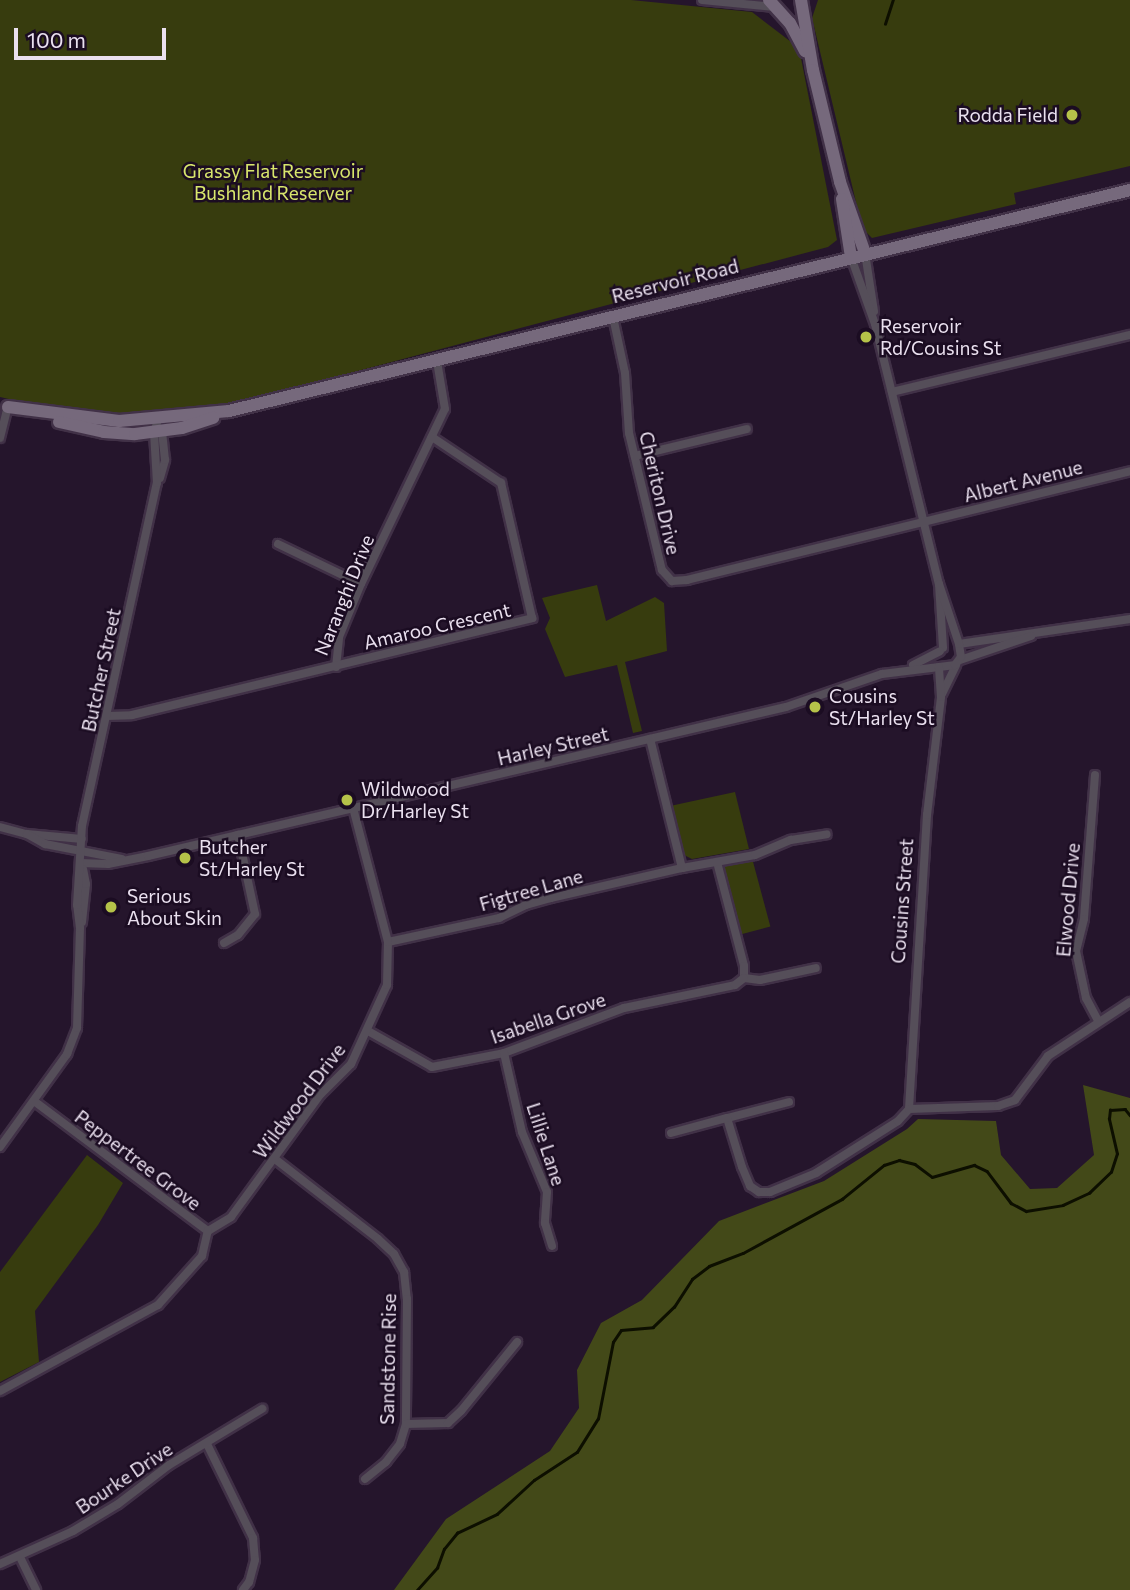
<!DOCTYPE html>
<style>
body{margin:0}
#map{position:relative;width:1130px;height:1590px;overflow:hidden;background:#25152c;font-family:Commissioner,sans-serif}
div>[style]{position:absolute}
[style*='--x']{left:calc(var(--x)*1px);top:calc(var(--y)*1px);width:calc(var(--w)*1px);rotate:calc(var(--a)*1deg)}
.green>*{inset:0;background:#373c0e;transform-origin:0 0}
.forest>*{inset:0;background:#434918}
.stream>*{height:2.5px;margin:-1.25px;padding:0 1.25px;transform-origin:1.25px;border-radius:1.25px;background:#0d0f00}
.roads{filter:drop-shadow(2px 0 #413147) drop-shadow(-2px 0 #413147) drop-shadow(0 2px #413147) drop-shadow(0 -2px #413147)}
.street>*{height:8px;margin:-4px;padding:0 4px;transform-origin:4px;border-radius:4px;background:#554e59}
.secondary>*{height:12px;margin:-6px;padding:0 6px;transform-origin:6px;border-radius:6px;background:#76697c}
.dots>*{width:19px;height:19px;translate:-50% -50%;box-sizing:border-box;border:4px solid #1b0c22;border-radius:50%}
span{translate:-50% -50%;white-space:nowrap;text-align:center;line-height:1.15;-webkit-text-stroke:5px #1b0c22;paint-order:stroke}
.poi-label{font-size:19px;color:#eae0ef}
.right{translate:-100% -50%;text-align:right}
.left{translate:0 -50%;text-align:left}
.park-label{font-size:19px;color:#d8e66c}
.street-label{font-size:19px;color:#eae0ef}
.scale{position:absolute;left:14px;top:28px;width:152px;height:32px;box-sizing:border-box;border:4px solid #eae0ef;border-top:0;padding-left:9px;font-size:21px;line-height:24px;white-space:nowrap;color:#eae0ef;-webkit-text-stroke:5px #1b0c22;paint-order:stroke}
</style>
<div id="map">
<div class="green">
<i style="clip-path:polygon(0 0,631px 0,752px 12px,799px 48px,837px 240px,828px 247px,255px 398px,190px 411px,126px 418px,44px 407px,0 397px)"></i>
<i style="clip-path:polygon(818px 0,1130px 0,1130px 166px,1014px 193px,1016px 204px,872px 238px,865px 231px,861px 223px,812px 18px)"></i>
<i style="clip-path:polygon(597px 585px,606px 621px,655px 597px,664px 603px,667px 651px,625px 662px,642px 731px,633px 733px,617px 665px,565px 677px,545px 629px,550px 618px,542px 598px)"></i>
<i style="clip-path:polygon(735px 792px,749px 849px,692px 859px,680px 853px,670px 806px)"></i>
<i style="left:752px;top:858px;width:71px;height:33px;rotate:75deg"></i>
<i style="clip-path:polygon(87px 1155px,123px 1183px,98px 1225px,35px 1311px,39px 1362px,0 1382px,0 1272px)"></i>
</div>
<div class="forest">
<i style="clip-path:polygon(1083px 1085px,1130px 1098px,1130px 1590px,394px 1590px,446px 1519px,550px 1451px,579px 1408px,577px 1370px,601px 1323px,642px 1300px,719px 1221px,824px 1181px,907px 1129px,918px 1119px,996px 1121px,1001px 1155px,1030px 1189px,1057px 1188px,1094px 1155px)"></i>
</div>
<div class="stream">
<i style="--x:885;--y:24;--w:25;--a:-72"></i>
<i style="--x:417;--y:1590;--w:30;--a:-48"></i>
<i style="--x:437;--y:1568;--w:20;--a:-70"></i>
<i style="--x:444;--y:1549;--w:21;--a:-51"></i>
<i style="--x:457;--y:1533;--w:44;--a:-25.4"></i>
<i style="--x:497;--y:1514;--w:50;--a:-42.6"></i>
<i style="--x:534;--y:1480;--w:51;--a:-33.1"></i>
<i style="--x:577;--y:1452;--w:39;--a:-58"></i>
<i style="--x:598;--y:1419;--w:78;--a:-79"></i>
<i style="--x:613;--y:1342;--w:14;--a:-56"></i>
<i style="--x:621;--y:1330;--w:32;--a:-5"></i>
<i style="--x:653;--y:1327;--w:29;--a:-44"></i>
<i style="--x:674;--y:1307;--w:33;--a:-57"></i>
<i style="--x:692;--y:1279;--w:21;--a:-37"></i>
<i style="--x:709;--y:1266;--w:36;--a:-21"></i>
<i style="--x:743;--y:1253;--w:113;--a:-28.6"></i>
<i style="--x:842;--y:1199;--w:54;--a:-39"></i>
<i style="--x:884;--y:1165;--w:16;--a:-18"></i>
<i style="--x:899;--y:1160;--w:16;--a:14"></i>
<i style="--x:915;--y:1164;--w:21;--a:37"></i>
<i style="--x:932;--y:1177;--w:44;--a:-15.9"></i>
<i style="--x:974;--y:1165;--w:14;--a:25"></i>
<i style="--x:987;--y:1171;--w:40;--a:53"></i>
<i style="--x:1011;--y:1203;--w:17;--a:28"></i>
<i style="--x:1026;--y:1211;--w:37;--a:-9"></i>
<i style="--x:1063;--y:1205;--w:29;--a:-25"></i>
<i style="--x:1089;--y:1193;--w:30;--a:-44"></i>
<i style="--x:1111;--y:1172;--w:19;--a:-72"></i>
<i style="--x:1117;--y:1154;--w:36;--a:-103"></i>
<i style="--x:1109;--y:1119;--w:9;--a:-84"></i>
<i style="--x:1110;--y:1110;--w:15;--a:-4"></i>
<i style="--x:1125;--y:1109;--w:8;--a:50"></i>
</div>
<div class="roads">
<div class="street">
<i style="--x:702;--y:0;--w:73;--a:5.5"></i>
<i style="--x:865;--y:253;--w:59;--a:81.2"></i>
<i style="--x:851;--y:257;--w:71;--a:70.3"></i>
<i style="--x:875;--y:324;--w:268;--a:76.2"></i>
<i style="--x:939;--y:584;--w:64;--a:86.4"></i>
<i style="--x:613;--y:317;--w:57;--a:77.9"></i>
<i style="--x:625;--y:373;--w:60;--a:86.2"></i>
<i style="--x:629;--y:433;--w:141;--a:76.5"></i>
<i style="--x:662;--y:570;--w:15;--a:48"></i>
<i style="--x:672;--y:581;--w:15;--a:-4"></i>
<i style="--x:687;--y:580;--w:456;--a:-13.8"></i>
<i style="--x:892;--y:392;--w:245;--a:-13.5"></i>
<i style="--x:0;--y:438;--w:32;--a:-76"></i>
<i style="--x:635;--y:456;--w:115;--a:-13.6"></i>
<i style="--x:160;--y:478;--w:19;--a:-74"></i>
<i style="--x:165;--y:460;--w:31;--a:-96"></i>
<i style="--x:278;--y:544;--w:92;--a:25.7"></i>
<i style="--x:959;--y:644;--w:173;--a:-8.3"></i>
<i style="--x:960;--y:660;--w:75;--a:-18.7"></i>
<i style="--x:913;--y:665;--w:30;--a:-27"></i>
<i style="--x:336;--y:667;--w:30;--a:-84"></i>
<i style="--x:339;--y:637;--w:57;--a:-67.5"></i>
<i style="--x:361;--y:584;--w:194;--a:-64.4"></i>
<i style="--x:445;--y:409;--w:49;--a:-99.5"></i>
<i style="--x:942;--y:694;--w:32;--a:-64"></i>
<i style="--x:107;--y:716;--w:25;--a:-2"></i>
<i style="--x:132;--y:715;--w:412;--a:-13.6"></i>
<i style="--x:532;--y:618;--w:139;--a:-102.9"></i>
<i style="--x:501;--y:483;--w:83;--a:-146.3"></i>
<i style="--x:1095;--y:775;--w:144;--a:94.4"></i>
<i style="--x:1084;--y:919;--w:33;--a:104"></i>
<i style="--x:1076;--y:951;--w:48;--a:78"></i>
<i style="--x:1086;--y:998;--w:27;--a:62"></i>
<i style="--x:0;--y:827;--w:28;--a:15"></i>
<i style="--x:27;--y:834;--w:55;--a:5.2"></i>
<i style="--x:27;--y:834;--w:21;--a:29"></i>
<i style="--x:45;--y:844;--w:78;--a:11"></i>
<i style="--x:717;--y:862;--w:107;--a:75.4"></i>
<i style="--x:744;--y:966;--w:12;--a:90"></i>
<i style="--x:744;--y:978;--w:16;--a:7"></i>
<i style="--x:760;--y:980;--w:57;--a:-12.1"></i>
<i style="--x:81;--y:863;--w:27;--a:2"></i>
<i style="--x:108;--y:864;--w:41;--a:-11.3"></i>
<i style="--x:148;--y:856;--w:655;--a:-13.15"></i>
<i style="--x:786;--y:707;--w:102;--a:-19"></i>
<i style="--x:882;--y:674;--w:74;--a:-7"></i>
<i style="--x:955;--y:665;--w:10;--a:-53"></i>
<i style="--x:961;--y:657;--w:13;--a:-99"></i>
<i style="--x:959;--y:644;--w:63;--a:-108.4"></i>
<i style="--x:682;--y:868;--w:74;--a:-10.1"></i>
<i style="--x:755;--y:855;--w:39;--a:-23"></i>
<i style="--x:791;--y:840;--w:36;--a:-9"></i>
<i style="--x:82;--y:922;--w:38;--a:-84"></i>
<i style="--x:86;--y:884;--w:15;--a:-101"></i>
<i style="--x:388;--y:942;--w:114;--a:-12.2"></i>
<i style="--x:499;--y:918;--w:30;--a:-26"></i>
<i style="--x:526;--y:905;--w:26;--a:-16"></i>
<i style="--x:551;--y:898;--w:134;--a:-12.9"></i>
<i style="--x:682;--y:868;--w:133;--a:-103.9"></i>
<i style="--x:224;--y:943;--w:16;--a:-30"></i>
<i style="--x:238;--y:935;--w:27;--a:-51"></i>
<i style="--x:255;--y:914;--w:81;--a:-102.1"></i>
<i style="--x:368;--y:1031;--w:73;--a:29.4"></i>
<i style="--x:432;--y:1067;--w:73;--a:-11"></i>
<i style="--x:504;--y:1053;--w:128;--a:-20.6"></i>
<i style="--x:624;--y:1008;--w:113;--a:-11.7"></i>
<i style="--x:735;--y:985;--w:11;--a:-38"></i>
<i style="--x:504;--y:1053;--w:81;--a:77.2"></i>
<i style="--x:522;--y:1132;--w:65;--a:67.4"></i>
<i style="--x:547;--y:1192;--w:31;--a:94"></i>
<i style="--x:545;--y:1223;--w:24;--a:73"></i>
<i style="--x:34;--y:1101;--w:217;--a:36.8"></i>
<i style="--x:789;--y:1102;--w:64;--a:165.5"></i>
<i style="--x:727;--y:1118;--w:51;--a:73"></i>
<i style="--x:742;--y:1167;--w:21;--a:67"></i>
<i style="--x:750;--y:1186;--w:11;--a:34"></i>
<i style="--x:759;--y:1192;--w:11;--a:0"></i>
<i style="--x:770;--y:1192;--w:50;--a:-22.4"></i>
<i style="--x:816;--y:1173;--w:97;--a:-32.4"></i>
<i style="--x:898;--y:1121;--w:16;--a:-47"></i>
<i style="--x:909;--y:1109;--w:295;--a:-86.5"></i>
<i style="--x:927;--y:815;--w:119;--a:-83.2"></i>
<i style="--x:941;--y:697;--w:30;--a:-94"></i>
<i style="--x:909;--y:1109;--w:89;--a:-1.9"></i>
<i style="--x:998;--y:1106;--w:18;--a:-19"></i>
<i style="--x:1015;--y:1100;--w:55;--a:-53.1"></i>
<i style="--x:1048;--y:1056;--w:98;--a:-33.4"></i>
<i style="--x:671;--y:1133;--w:58;--a:-15"></i>
<i style="--x:0;--y:1147;--w:115;--a:-54.2"></i>
<i style="--x:67;--y:1054;--w:28;--a:-69"></i>
<i style="--x:77;--y:1028;--w:100;--a:-88.3"></i>
<i style="--x:80;--y:928;--w:23;--a:-97"></i>
<i style="--x:77;--y:905;--w:79;--a:-86.4"></i>
<i style="--x:82;--y:826;--w:351;--a:-77.7"></i>
<i style="--x:157;--y:483;--w:51;--a:-93.4"></i>
<i style="--x:154;--y:432;--w:13;--a:-72"></i>
<i style="--x:275;--y:1159;--w:130;--a:37.8"></i>
<i style="--x:378;--y:1239;--w:22;--a:43"></i>
<i style="--x:394;--y:1254;--w:21;--a:61"></i>
<i style="--x:404;--y:1272;--w:27;--a:84"></i>
<i style="--x:407;--y:1299;--w:125;--a:90.5"></i>
<i style="--x:406;--y:1424;--w:21;--a:107"></i>
<i style="--x:400;--y:1444;--w:23;--a:128"></i>
<i style="--x:386;--y:1462;--w:27;--a:141"></i>
<i style="--x:208;--y:1231;--w:27;--a:-31"></i>
<i style="--x:231;--y:1217;--w:151;--a:-53.9"></i>
<i style="--x:320;--y:1095;--w:44;--a:-45"></i>
<i style="--x:351;--y:1064;--w:87;--a:-65.5"></i>
<i style="--x:387;--y:985;--w:43;--a:-88.7"></i>
<i style="--x:388;--y:942;--w:138;--a:-104.6"></i>
<i style="--x:0;--y:1391;--w:180;--a:-28.6"></i>
<i style="--x:158;--y:1305;--w:66;--a:-48.1"></i>
<i style="--x:202;--y:1256;--w:26;--a:-77"></i>
<i style="--x:406;--y:1424;--w:42;--a:-1.4"></i>
<i style="--x:448;--y:1423;--w:18;--a:-43"></i>
<i style="--x:461;--y:1411;--w:89;--a:-50.9"></i>
<i style="--x:207;--y:1444;--w:105;--a:63.9"></i>
<i style="--x:253;--y:1538;--w:22;--a:85"></i>
<i style="--x:255;--y:1560;--w:23;--a:105"></i>
<i style="--x:249;--y:1582;--w:10;--a:127"></i>
<i style="--x:20;--y:1557;--w:37;--a:64"></i>
<i style="--x:0;--y:1564;--w:80;--a:-24.3"></i>
<i style="--x:73;--y:1531;--w:52;--a:-31"></i>
<i style="--x:118;--y:1504;--w:64;--a:-37.4"></i>
<i style="--x:169;--y:1465;--w:109;--a:-31.1"></i>
</div>
<div class="secondary">
<i style="--x:769;--y:0;--w:31;--a:48"></i>
<i style="--x:790;--y:23;--w:32;--a:62"></i>
<i style="--x:801;--y:0;--w:71;--a:80.3"></i>
<i style="--x:813;--y:70;--w:115;--a:76.4"></i>
<i style="--x:840;--y:182;--w:75;--a:70.6"></i>
<i style="--x:842;--y:199;--w:59;--a:81.2"></i>
<i style="--x:8;--y:407;--w:112;--a:7.2"></i>
<i style="--x:119;--y:421;--w:110;--a:-5.2"></i>
<i style="--x:229;--y:411;--w:928;--a:-13.78"></i>
<i style="--x:59;--y:422;--w:46;--a:12.5"></i>
<i style="--x:104;--y:432;--w:31;--a:4"></i>
<i style="--x:135;--y:434;--w:47;--a:-7.3"></i>
<i style="--x:182;--y:428;--w:33;--a:-18"></i>
</div>
</div>
<div class="dots">
<i style="left:1072px;top:115px;background:#b5c249"></i>
<i style="left:866px;top:337px;background:#b5c249"></i>
<i style="left:815px;top:707px;background:#b5c249"></i>
<i style="left:347px;top:800px;background:#b5c249"></i>
<i style="left:185px;top:858px;background:#b5c249"></i>
<i style="left:111px;top:907px;background:#b5c249"></i>
</div>
<div class="poi-label">
<span class="right" style="left:1058px;top:115px">Rodda Field</span>
<span class="left" style="left:880px;top:337px">Reservoir<br>Rd/Cousins St</span>
<span class="left" style="left:829px;top:707px">Cousins<br>St/Harley St</span>
<span class="left" style="left:361px;top:800px">Wildwood<br>Dr/Harley St</span>
<span class="left" style="left:199px;top:858px">Butcher<br>St/Harley St</span>
<span class="left" style="left:127px;top:907px">Serious<br>About Skin</span>
</div>
<div class="park-label">
<span style="left:273px;top:182px">Grassy Flat Reservoir<br>Bushland Reserver</span>
</div>
<div class="street-label">
<span style="left:675px;top:281px;rotate:-14deg">Reservoir Road</span>
<span style="left:1023px;top:481px;rotate:-14deg">Albert Avenue</span>
<span style="left:660px;top:493px;rotate:77deg">Cheriton Drive</span>
<span style="left:344px;top:595px;rotate:-68deg">Naranghi Drive</span>
<span style="left:437px;top:626px;rotate:-13deg">Amaroo Crescent</span>
<span style="left:101px;top:670px;rotate:-78deg">Butcher Street</span>
<span style="left:553px;top:746px;rotate:-13deg">Harley Street</span>
<span style="left:531px;top:890px;rotate:-16deg">Figtree Lane</span>
<span style="left:1068px;top:900px;rotate:-85deg">Elwood Drive</span>
<span style="left:902px;top:901px;rotate:-86deg">Cousins Street</span>
<span style="left:548px;top:1018px;rotate:-19deg">Isabella Grove</span>
<span style="left:299px;top:1101px;rotate:-53deg">Wildwood Drive</span>
<span style="left:546px;top:1144px;rotate:72deg">Lillie Lane</span>
<span style="left:138px;top:1160px;rotate:37deg">Peppertree Grove</span>
<span style="left:388px;top:1359px;rotate:-89deg">Sandstone Rise</span>
<span style="left:124px;top:1478px;rotate:-34deg">Bourke Drive</span>
</div>
<div class="scale">100 m</div>
</div>
